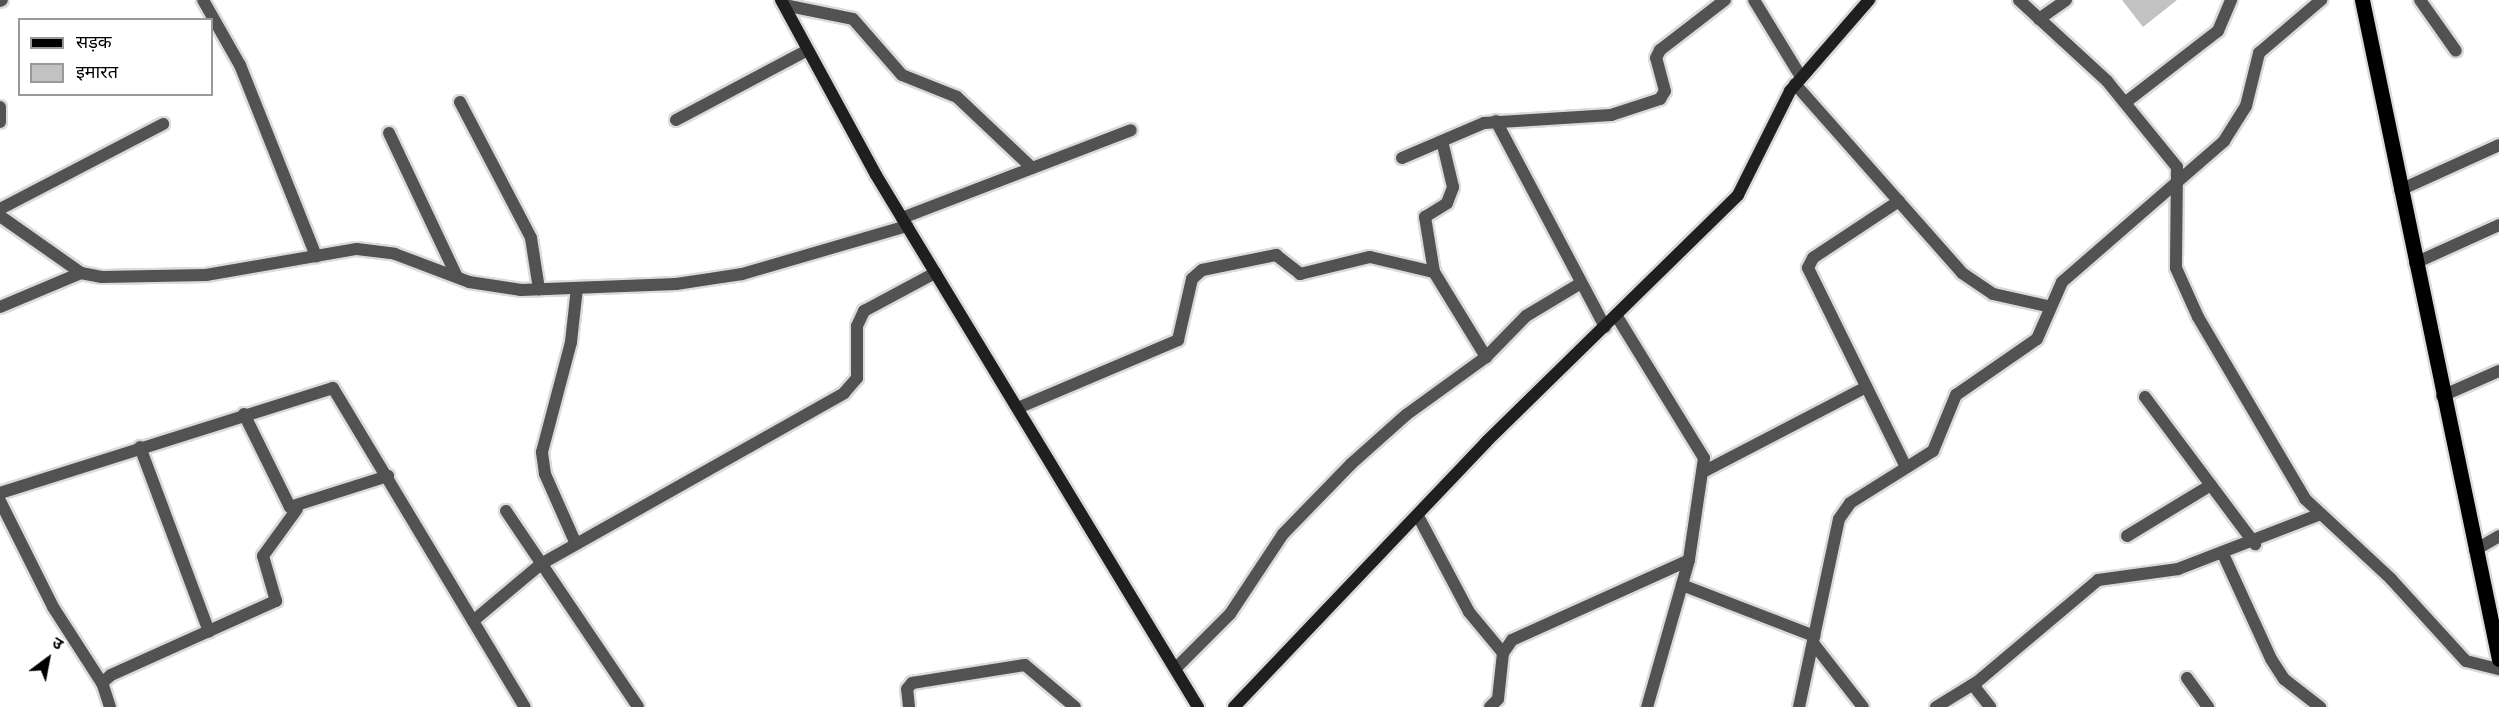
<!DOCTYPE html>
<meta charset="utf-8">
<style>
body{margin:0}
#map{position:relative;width:2499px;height:707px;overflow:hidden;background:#fff;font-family:Arial,"Noto Sans Devanagari",sans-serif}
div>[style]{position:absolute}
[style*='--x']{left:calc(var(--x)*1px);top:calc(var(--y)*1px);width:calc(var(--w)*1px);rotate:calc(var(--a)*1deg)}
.building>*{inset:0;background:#c2c2c2}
.roads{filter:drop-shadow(2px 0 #dbdbdb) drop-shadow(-2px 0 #dbdbdb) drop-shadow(0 2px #dbdbdb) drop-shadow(0 -2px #dbdbdb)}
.minor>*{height:12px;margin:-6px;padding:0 6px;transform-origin:6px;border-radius:6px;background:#525252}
.secondary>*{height:12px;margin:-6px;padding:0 6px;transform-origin:6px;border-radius:6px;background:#1f1f1f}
.primary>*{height:15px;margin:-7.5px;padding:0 7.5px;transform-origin:7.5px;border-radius:7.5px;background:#000}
span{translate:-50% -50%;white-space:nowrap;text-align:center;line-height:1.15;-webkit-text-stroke:5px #fff;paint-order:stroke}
.legend{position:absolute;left:18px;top:18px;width:195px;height:78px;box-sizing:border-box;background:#fff;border:2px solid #999;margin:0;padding:8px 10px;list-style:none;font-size:18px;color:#000}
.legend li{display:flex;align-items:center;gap:12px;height:30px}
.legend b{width:30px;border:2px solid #999}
.north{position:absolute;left:18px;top:629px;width:60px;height:60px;-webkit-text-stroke:4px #fff;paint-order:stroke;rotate:32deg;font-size:16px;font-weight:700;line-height:24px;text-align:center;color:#000}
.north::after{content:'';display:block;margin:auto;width:21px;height:27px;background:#000;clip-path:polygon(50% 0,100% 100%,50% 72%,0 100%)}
</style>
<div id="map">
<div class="building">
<i style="clip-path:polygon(2122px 0,2177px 0,2143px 27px)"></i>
</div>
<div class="roads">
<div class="minor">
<i style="--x:203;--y:0;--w:75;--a:60.4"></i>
<i style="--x:240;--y:65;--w:206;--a:68.3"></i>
<i style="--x:1754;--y:0;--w:90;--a:58.6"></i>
<i style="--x:2019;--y:0;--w:120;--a:42.6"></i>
<i style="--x:2107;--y:81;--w:111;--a:50.9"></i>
<i style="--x:2177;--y:167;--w:101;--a:90.6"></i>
<i style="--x:2176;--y:268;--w:54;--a:65.8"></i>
<i style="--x:2198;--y:317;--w:211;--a:59.5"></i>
<i style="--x:2305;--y:499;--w:117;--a:42.9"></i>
<i style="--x:2391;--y:579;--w:111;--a:47.6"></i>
<i style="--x:2466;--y:661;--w:34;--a:14"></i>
<i style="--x:2420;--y:0;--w:62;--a:54.8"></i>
<i style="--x:0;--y:1;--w:2;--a:-27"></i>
<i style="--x:784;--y:5;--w:70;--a:11.5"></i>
<i style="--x:853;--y:19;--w:74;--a:48.8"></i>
<i style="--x:902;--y:75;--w:59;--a:21.8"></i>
<i style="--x:957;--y:97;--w:103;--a:43.4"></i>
<i style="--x:2039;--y:19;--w:33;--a:-35"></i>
<i style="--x:1795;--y:84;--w:252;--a:48.5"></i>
<i style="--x:1962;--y:273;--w:37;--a:34"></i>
<i style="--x:1993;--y:294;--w:59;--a:12.6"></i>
<i style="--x:460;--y:102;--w:153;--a:62.4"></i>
<i style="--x:531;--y:238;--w:52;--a:81.1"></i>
<i style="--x:2126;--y:102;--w:116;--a:-37.7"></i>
<i style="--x:2218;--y:31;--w:34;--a:-67"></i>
<i style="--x:0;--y:107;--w:15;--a:90"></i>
<i style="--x:676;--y:120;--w:147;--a:-28"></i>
<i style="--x:1496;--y:121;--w:233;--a:62.1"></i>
<i style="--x:389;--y:133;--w:159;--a:64.7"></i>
<i style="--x:1402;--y:158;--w:89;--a:-23.1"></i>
<i style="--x:1484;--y:123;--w:127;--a:-3.6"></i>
<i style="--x:1611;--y:115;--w:52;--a:-18.1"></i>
<i style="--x:1660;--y:99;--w:9;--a:-58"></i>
<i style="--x:1665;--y:91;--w:34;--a:-105"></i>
<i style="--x:1656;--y:58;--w:9;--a:-63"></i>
<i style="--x:1660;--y:50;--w:82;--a:-37.6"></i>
<i style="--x:2400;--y:190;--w:109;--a:-24.4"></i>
<i style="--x:1899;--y:201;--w:103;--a:146.5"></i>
<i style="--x:1813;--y:258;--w:11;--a:117"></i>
<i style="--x:1808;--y:268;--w:222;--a:63.8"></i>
<i style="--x:0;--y:209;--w:184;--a:-27.5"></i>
<i style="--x:0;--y:216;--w:99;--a:35.1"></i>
<i style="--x:81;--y:273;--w:21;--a:11"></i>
<i style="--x:102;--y:277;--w:104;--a:-1.1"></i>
<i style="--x:206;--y:275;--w:153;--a:-9.8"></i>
<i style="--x:357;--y:249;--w:38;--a:7"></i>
<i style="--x:395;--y:254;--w:79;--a:20.7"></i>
<i style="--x:469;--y:282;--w:53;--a:8.7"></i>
<i style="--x:521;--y:290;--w:155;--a:-2.2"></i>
<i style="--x:676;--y:284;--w:67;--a:-8.6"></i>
<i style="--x:742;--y:274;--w:172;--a:-16.2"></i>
<i style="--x:902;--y:218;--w:245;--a:-21"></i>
<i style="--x:2415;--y:263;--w:92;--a:-24.3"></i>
<i style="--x:1434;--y:272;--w:56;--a:-99.3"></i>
<i style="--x:1425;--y:217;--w:26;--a:-32"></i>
<i style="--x:1447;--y:203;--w:17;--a:-69"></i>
<i style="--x:1453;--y:187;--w:47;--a:-103.4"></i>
<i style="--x:0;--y:307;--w:88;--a:-22.8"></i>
<i style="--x:1616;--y:315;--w:168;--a:58.4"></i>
<i style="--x:1704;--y:458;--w:103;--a:98.4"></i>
<i style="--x:1689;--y:560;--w:153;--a:105.9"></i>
<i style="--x:2442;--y:396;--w:62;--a:-23.7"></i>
<i style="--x:2145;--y:397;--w:184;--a:53.2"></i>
<i style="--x:1018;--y:408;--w:174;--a:-23"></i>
<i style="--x:1178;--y:340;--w:63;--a:-77.1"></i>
<i style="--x:1192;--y:279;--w:13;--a:-42"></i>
<i style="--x:1202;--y:270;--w:76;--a:-11.5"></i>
<i style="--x:1276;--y:255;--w:31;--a:38"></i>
<i style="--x:1300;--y:274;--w:72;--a:-13.7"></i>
<i style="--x:1370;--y:257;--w:66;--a:13.2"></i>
<i style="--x:1434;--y:272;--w:100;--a:58.5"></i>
<i style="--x:244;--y:414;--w:104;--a:63.7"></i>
<i style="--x:290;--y:507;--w:103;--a:-17.6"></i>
<i style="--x:140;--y:447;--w:197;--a:69.5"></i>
<i style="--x:1703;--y:472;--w:184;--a:-27.5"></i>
<i style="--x:0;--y:493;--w:349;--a:-17.5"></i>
<i style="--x:333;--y:388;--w:372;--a:59"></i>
<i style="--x:0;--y:501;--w:119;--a:63.4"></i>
<i style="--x:53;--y:607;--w:90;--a:57.2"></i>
<i style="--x:506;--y:511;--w:236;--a:56"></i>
<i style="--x:1418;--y:516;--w:109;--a:62"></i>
<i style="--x:1469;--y:612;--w:53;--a:50.3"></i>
<i style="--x:2127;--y:536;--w:98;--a:-31.3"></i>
<i style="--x:576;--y:544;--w:77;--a:-113.9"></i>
<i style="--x:545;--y:474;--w:22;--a:-98"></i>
<i style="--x:542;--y:452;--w:114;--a:-75.2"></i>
<i style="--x:571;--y:342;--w:54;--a:-83.7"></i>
<i style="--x:2475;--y:550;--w:28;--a:-30"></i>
<i style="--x:2223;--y:554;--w:115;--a:65.4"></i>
<i style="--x:2271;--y:659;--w:24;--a:57"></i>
<i style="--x:2284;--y:679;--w:46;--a:37.9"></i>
<i style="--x:1682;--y:585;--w:142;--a:21.1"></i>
<i style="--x:473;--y:621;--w:89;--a:-40"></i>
<i style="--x:541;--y:564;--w:348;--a:-29.4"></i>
<i style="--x:844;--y:393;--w:20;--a:-49"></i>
<i style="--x:857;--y:378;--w:52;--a:-90"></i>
<i style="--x:857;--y:326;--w:17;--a:-65"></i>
<i style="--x:864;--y:311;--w:81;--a:-28.2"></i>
<i style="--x:1813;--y:643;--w:81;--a:52"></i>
<i style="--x:1176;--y:668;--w:76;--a:-45"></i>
<i style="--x:1230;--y:614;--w:96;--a:-56.5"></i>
<i style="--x:1283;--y:534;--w:98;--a:-45.8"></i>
<i style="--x:1351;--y:464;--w:74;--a:-41.7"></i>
<i style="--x:1406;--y:415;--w:99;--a:-35.9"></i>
<i style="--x:1486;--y:357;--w:57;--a:-45.7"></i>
<i style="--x:1526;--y:316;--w:64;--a:-31"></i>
<i style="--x:2187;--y:678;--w:36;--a:54"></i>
<i style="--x:1973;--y:685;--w:28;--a:52"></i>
<i style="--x:110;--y:707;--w:25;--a:-108"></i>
<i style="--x:102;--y:683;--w:12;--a:-42"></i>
<i style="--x:111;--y:675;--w:181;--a:-24.2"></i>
<i style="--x:276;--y:601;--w:47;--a:-106.1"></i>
<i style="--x:263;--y:556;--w:58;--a:-54.1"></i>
<i style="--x:909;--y:707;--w:18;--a:-96"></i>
<i style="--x:907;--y:689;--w:8;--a:-50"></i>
<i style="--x:912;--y:683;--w:114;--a:-9.1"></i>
<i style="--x:1025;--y:665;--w:65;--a:40"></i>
<i style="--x:1490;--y:707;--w:11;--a:-45"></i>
<i style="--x:1498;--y:699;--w:46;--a:-83.8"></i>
<i style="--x:1503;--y:653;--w:16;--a:-55"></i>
<i style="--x:1512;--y:640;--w:194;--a:-24.3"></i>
<i style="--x:1799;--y:707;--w:192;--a:-78"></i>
<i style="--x:1839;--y:519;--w:19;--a:-55"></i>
<i style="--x:1850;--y:503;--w:98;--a:-32.1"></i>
<i style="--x:1933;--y:451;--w:61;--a:-67.7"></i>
<i style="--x:1956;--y:395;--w:98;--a:-34.7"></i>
<i style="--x:2037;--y:339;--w:62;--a:-66.3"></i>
<i style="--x:2062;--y:282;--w:215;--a:-41"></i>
<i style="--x:2224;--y:141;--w:41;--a:-57.8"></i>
<i style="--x:2246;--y:106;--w:55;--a:-76.2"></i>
<i style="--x:2259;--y:53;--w:82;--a:-40.5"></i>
<i style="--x:1936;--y:707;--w:48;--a:-31.4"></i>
<i style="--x:1977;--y:682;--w:158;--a:-40.1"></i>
<i style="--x:2098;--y:580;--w:81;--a:-7.8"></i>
<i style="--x:2178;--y:569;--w:150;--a:-21.1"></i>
</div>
<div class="secondary">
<i style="--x:781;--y:0;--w:199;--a:61.5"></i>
<i style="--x:876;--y:175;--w:622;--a:58.82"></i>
<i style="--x:1234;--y:707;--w:366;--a:-46.4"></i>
<i style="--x:1486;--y:442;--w:353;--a:-44.4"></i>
<i style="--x:1738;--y:195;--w:116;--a:-63.4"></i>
<i style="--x:1790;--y:91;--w:121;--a:-49"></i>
</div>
<div class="primary">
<i style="--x:2362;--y:0;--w:673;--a:78.26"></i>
</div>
</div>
<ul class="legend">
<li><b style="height:8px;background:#000"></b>सड़क</li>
<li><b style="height:16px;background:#c2c2c2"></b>इमारत</li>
</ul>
<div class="north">उ</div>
</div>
